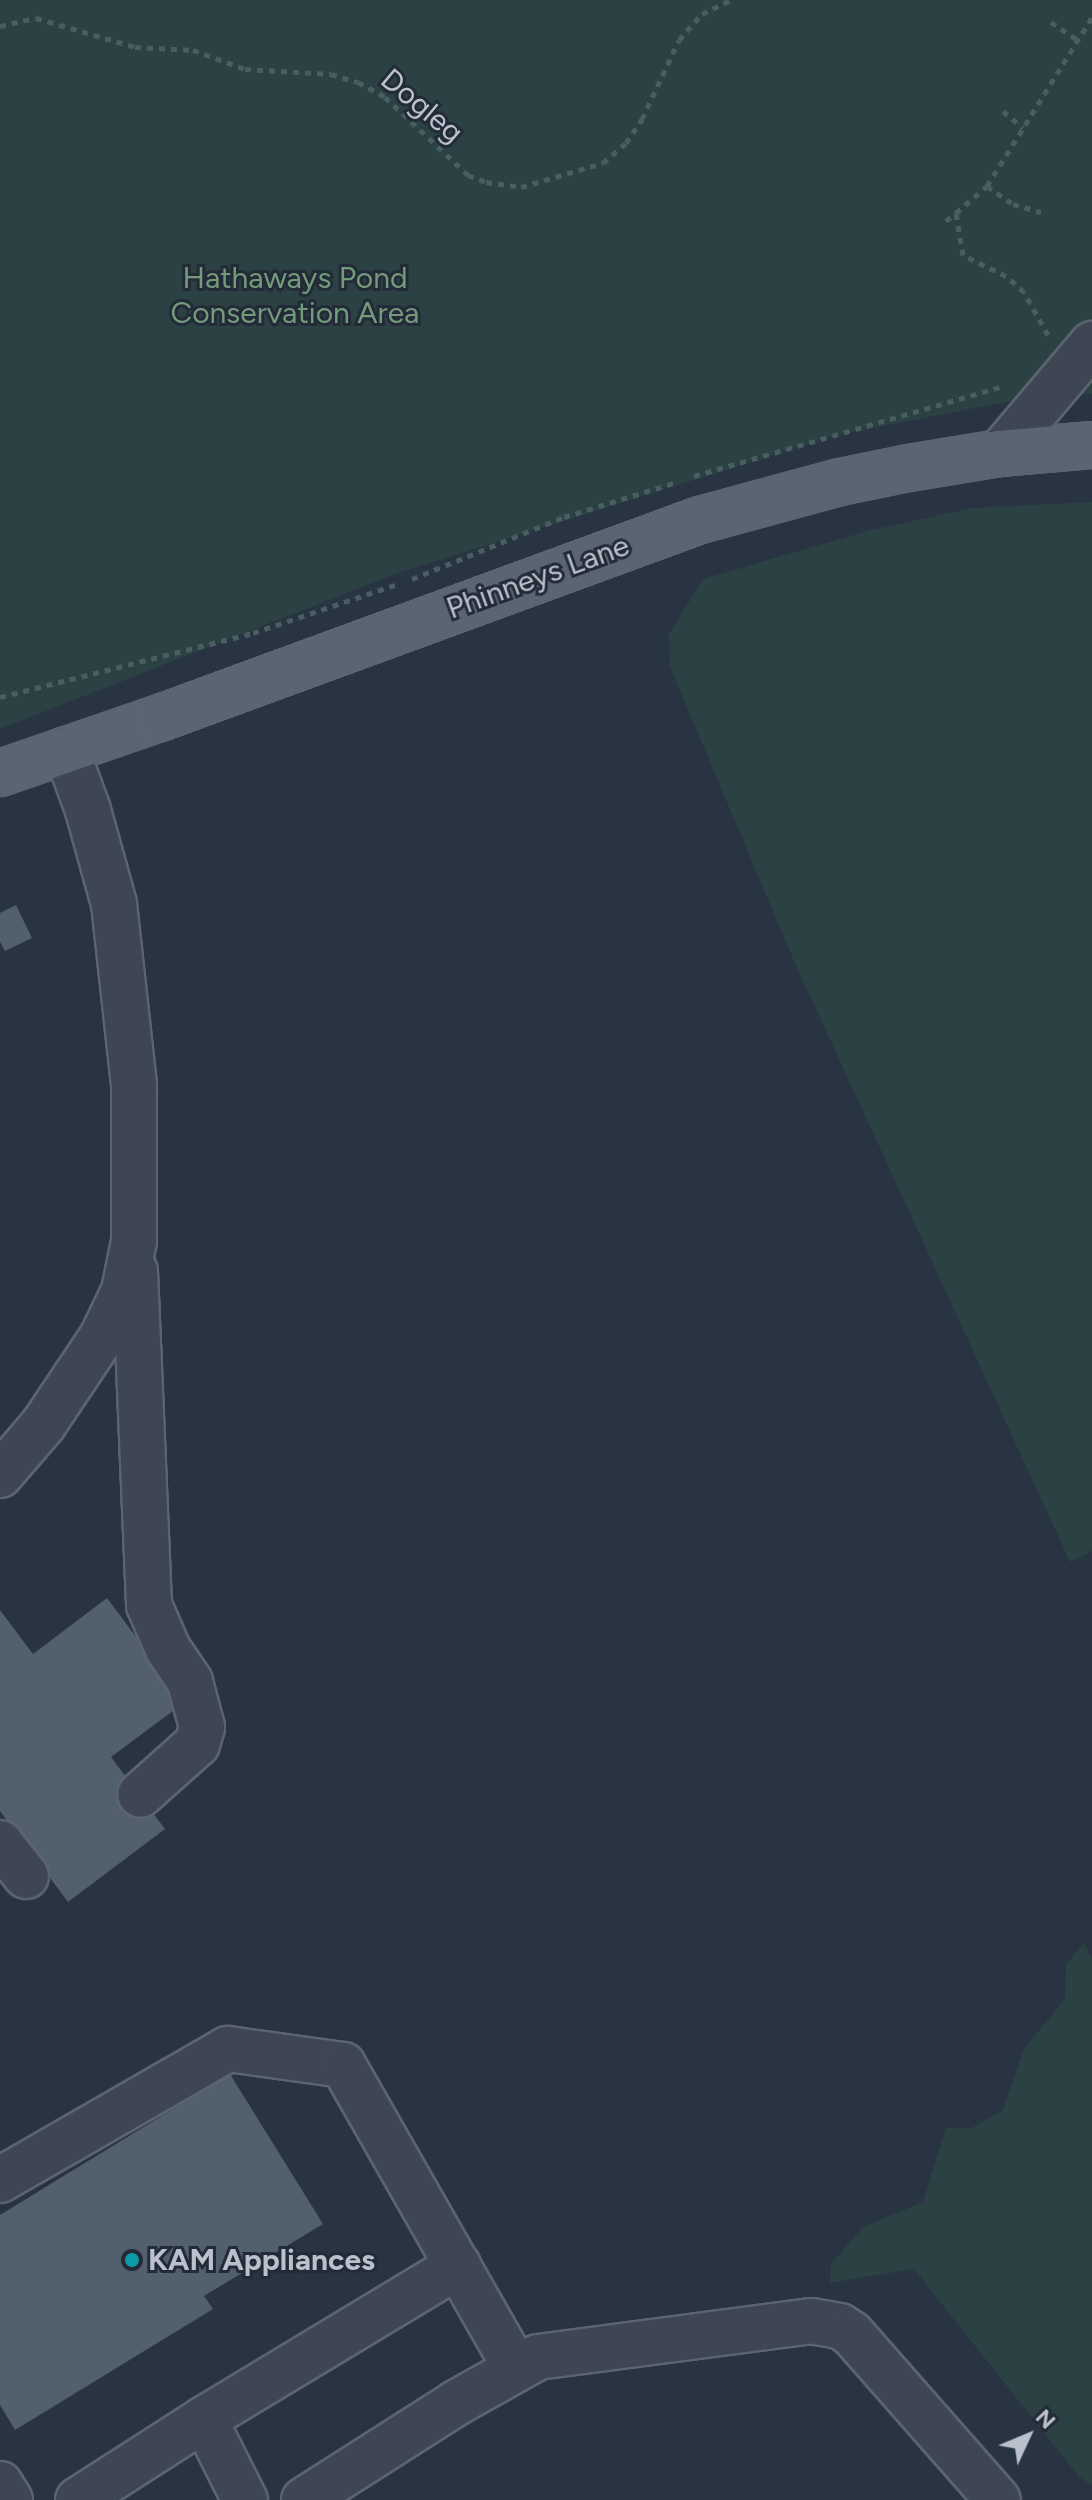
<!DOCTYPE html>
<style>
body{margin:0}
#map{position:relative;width:1092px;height:2500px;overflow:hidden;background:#293442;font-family:Figtree,sans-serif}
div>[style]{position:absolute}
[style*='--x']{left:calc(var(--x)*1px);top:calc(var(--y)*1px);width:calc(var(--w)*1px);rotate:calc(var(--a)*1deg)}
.green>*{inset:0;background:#2b4143}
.building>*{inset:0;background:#525f6d}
.path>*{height:5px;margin-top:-2.5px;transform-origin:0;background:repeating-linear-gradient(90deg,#495e60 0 6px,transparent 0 12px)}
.roads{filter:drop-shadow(2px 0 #5b646f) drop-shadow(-2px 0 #5b646f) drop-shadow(0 2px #5b646f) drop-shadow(0 -2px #5b646f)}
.minor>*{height:44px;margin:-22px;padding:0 22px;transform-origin:22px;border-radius:22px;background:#3d4652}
.major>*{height:44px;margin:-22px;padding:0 22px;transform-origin:22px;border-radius:22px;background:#5b6571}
.dots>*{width:22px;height:22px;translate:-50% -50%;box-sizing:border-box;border:4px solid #222b37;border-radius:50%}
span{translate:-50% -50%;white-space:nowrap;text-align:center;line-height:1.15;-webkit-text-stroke:6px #222b37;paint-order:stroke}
.street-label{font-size:30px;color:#bac1cc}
.park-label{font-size:30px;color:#739b7b}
.poi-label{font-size:30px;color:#bac1cc;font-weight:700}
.left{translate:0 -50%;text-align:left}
.north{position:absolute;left:988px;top:2396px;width:80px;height:80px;-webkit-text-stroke:6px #222b37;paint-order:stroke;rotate:46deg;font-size:22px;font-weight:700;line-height:32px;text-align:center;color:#bac1cc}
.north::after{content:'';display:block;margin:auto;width:28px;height:36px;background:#bac1cc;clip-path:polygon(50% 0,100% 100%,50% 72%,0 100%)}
</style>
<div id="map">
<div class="green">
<i style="clip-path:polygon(0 0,1092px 0,1092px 394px,1006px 402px,837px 435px,395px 574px,0 729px)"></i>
<i style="clip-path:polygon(1092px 502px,1092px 1551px,1070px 1562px,794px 961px,670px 667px,669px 634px,703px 579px,871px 530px,972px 508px)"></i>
<i style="clip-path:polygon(1084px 1943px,1092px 1958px,1092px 2485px,1079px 2477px,914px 2269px,830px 2283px,831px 2264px,863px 2227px,923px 2202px,946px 2128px,972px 2128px,1003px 2110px,1024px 2049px,1065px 1999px,1066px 1965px)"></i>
</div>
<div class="building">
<i style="clip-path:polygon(16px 905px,32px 938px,5px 951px,0 942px,0 913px)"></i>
<i style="clip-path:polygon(107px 1598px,185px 1702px,111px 1757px,165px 1829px,68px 1902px,0 1811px,0 1610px,33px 1654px)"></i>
<i style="clip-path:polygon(230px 2074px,323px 2224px,204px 2296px,213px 2309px,15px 2430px,0 2405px,0 2215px)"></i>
</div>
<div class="path">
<i style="--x:1051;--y:22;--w:32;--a:34"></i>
<i style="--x:0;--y:26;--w:37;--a:-13"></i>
<i style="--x:36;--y:18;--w:103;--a:16.3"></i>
<i style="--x:135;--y:47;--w:58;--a:3"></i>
<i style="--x:193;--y:50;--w:55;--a:20.1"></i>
<i style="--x:245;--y:69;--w:86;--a:3.3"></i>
<i style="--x:331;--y:74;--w:28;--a:17"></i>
<i style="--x:358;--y:82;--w:31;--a:29"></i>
<i style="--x:385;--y:97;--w:114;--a:43.2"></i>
<i style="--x:468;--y:175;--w:19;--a:21"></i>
<i style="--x:486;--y:182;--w:35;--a:8"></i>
<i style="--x:521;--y:187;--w:85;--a:-16.3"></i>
<i style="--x:603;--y:163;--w:30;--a:-41"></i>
<i style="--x:626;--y:143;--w:29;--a:-56"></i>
<i style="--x:642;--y:119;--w:87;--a:-64.9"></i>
<i style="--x:679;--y:40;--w:35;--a:-49"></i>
<i style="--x:702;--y:14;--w:32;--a:-26"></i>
<i style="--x:1003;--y:111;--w:26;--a:40"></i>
<i style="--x:987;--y:186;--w:32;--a:35"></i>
<i style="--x:1013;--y:204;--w:29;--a:16"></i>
<i style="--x:946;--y:221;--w:13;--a:-39"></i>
<i style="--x:1048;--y:335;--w:49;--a:-119.2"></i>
<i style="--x:1024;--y:292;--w:24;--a:-138"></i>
<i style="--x:1006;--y:276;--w:48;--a:-154"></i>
<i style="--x:963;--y:255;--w:43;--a:-99.5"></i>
<i style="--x:956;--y:213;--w:41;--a:-41.1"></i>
<i style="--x:987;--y:186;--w:199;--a:-58.1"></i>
<i style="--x:694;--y:476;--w:322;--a:-16.2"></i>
<i style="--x:412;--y:579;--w:164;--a:-22.2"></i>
<i style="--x:564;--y:517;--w:118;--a:-17.2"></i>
<i style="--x:0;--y:697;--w:261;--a:-14.2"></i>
<i style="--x:253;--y:633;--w:150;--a:-18.7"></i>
</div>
<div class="roads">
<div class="minor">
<i style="--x:1000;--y:453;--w:143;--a:-49.8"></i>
<i style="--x:135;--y:1271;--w:334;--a:87.6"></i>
<i style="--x:149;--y:1605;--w:48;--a:66.6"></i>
<i style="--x:168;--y:1649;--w:40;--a:56"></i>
<i style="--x:190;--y:1682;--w:47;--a:75.1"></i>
<i style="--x:202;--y:1727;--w:18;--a:106"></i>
<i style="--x:197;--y:1744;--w:76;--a:138.2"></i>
<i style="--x:0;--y:1475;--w:66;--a:-49.3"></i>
<i style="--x:43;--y:1425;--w:106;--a:-56.2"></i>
<i style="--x:102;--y:1337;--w:51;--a:-64.4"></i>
<i style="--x:124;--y:1291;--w:51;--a:-78.7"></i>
<i style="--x:134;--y:1241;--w:156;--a:-90"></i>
<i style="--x:134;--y:1085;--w:182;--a:-96.3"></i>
<i style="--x:114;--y:904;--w:98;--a:-105.5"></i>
<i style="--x:88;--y:810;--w:64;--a:-110.1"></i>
<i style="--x:0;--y:1843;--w:42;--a:51.8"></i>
<i style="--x:0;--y:2180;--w:263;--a:-29.9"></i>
<i style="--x:228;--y:2049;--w:116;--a:7.9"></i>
<i style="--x:343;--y:2065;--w:349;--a:60.3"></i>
<i style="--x:204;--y:2419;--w:91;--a:63.2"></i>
<i style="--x:0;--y:2484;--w:19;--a:58"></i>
<i style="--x:78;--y:2500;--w:150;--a:-32.7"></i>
<i style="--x:204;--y:2419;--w:297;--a:-31.1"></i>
<i style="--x:304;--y:2500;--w:180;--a:-32.5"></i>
<i style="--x:456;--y:2403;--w:94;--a:-29.3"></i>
<i style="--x:538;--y:2357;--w:275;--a:-7.5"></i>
<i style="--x:811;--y:2321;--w:29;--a:10"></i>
<i style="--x:840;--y:2326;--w:14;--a:34"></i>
<i style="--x:852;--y:2334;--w:221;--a:48.7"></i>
</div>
<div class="major">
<i style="--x:0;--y:773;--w:169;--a:-19"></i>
<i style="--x:160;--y:718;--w:575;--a:-20.14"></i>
<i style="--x:700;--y:520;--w:145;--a:-15.2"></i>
<i style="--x:840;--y:482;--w:70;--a:-11.5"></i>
<i style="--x:909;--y:468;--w:92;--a:-9.4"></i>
<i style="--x:1000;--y:453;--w:92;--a:-5"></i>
</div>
</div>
<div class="dots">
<i style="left:132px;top:2260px;background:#0f9aa8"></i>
</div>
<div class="street-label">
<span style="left:422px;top:106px;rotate:40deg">Dogleg</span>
<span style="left:538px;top:577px;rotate:-20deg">Phinneys Lane</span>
</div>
<div class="park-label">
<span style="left:295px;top:295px">Hathaways Pond<br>Conservation Area</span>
</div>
<div class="poi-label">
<span class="left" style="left:148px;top:2260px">KAM Appliances</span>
</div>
<div class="north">N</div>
</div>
